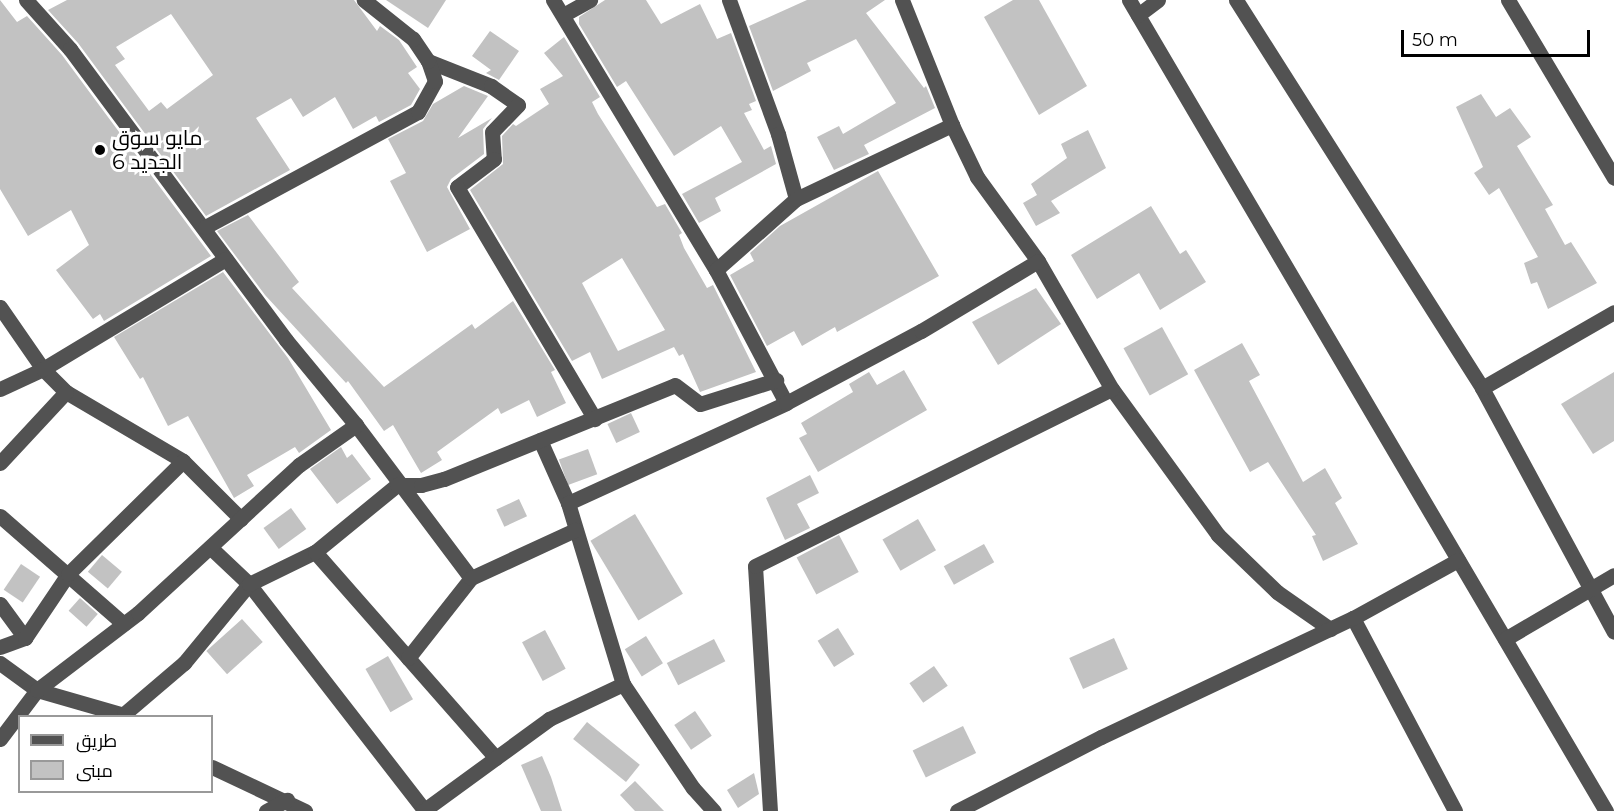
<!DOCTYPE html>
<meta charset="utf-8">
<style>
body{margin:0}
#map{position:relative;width:1614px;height:811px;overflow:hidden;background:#fff;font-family:Montserrat,Cairo,sans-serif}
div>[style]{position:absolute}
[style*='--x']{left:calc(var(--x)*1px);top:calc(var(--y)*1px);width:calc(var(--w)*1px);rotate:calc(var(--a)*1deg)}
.building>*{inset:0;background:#c2c2c2;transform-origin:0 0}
.minor>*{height:15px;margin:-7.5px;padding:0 7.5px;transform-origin:7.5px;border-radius:7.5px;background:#525252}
.dots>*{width:16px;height:16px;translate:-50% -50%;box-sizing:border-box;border:3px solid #fff;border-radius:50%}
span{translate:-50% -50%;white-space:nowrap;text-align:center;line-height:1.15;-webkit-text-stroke:6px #fff;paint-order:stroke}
.poi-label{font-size:21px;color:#000}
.left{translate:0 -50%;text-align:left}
.legend{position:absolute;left:18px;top:715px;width:195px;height:78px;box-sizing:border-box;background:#fff;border:2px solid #999;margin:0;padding:8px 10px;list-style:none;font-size:18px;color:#000}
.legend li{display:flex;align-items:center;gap:12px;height:30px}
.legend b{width:30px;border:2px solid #999}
.scale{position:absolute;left:1401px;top:30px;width:189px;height:27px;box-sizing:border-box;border:3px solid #000;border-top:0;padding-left:8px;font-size:18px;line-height:21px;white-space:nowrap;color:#000;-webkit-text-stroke:4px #fff;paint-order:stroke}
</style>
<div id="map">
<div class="building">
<i style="clip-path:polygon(0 0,17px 22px,27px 16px,62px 55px,211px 256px,104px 321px,100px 314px,93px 319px,56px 270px,89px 245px,71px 210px,28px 236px,0 189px)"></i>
<i style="clip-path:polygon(evenodd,67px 0,354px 0,377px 31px,380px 26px,399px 40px,417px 67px,408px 73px,420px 89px,411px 105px,379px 122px,376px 116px,353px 129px,335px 97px,303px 117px,291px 98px,256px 118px,290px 170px,206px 216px,78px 43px,48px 10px,67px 0,171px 14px,213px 75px,167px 109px,161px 102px,149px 111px,115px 65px,125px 59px,116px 47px,171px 14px)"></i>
<i style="clip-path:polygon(386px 0,446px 0,428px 28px)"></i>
<i style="clip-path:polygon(605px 0,646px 0,661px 24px,700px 4px,717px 39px,731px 33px,756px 101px,749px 104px,752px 110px,744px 113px,764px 150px,771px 146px,776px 164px,715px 198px,721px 211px,699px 223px,682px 194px,742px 162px,721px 126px,674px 156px,626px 81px,617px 87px,579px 24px,579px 17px)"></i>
<i style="clip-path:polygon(807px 0,885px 0,866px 13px,924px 88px,926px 86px,935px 108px,864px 145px,869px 154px,834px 170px,817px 137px,839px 126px,843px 134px,896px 103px,856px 39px,807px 63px,811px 71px,773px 91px,749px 26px)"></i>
<i style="clip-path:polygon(1013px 0,1039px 0,1087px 86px,1039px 115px,984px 17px)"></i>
<i style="clip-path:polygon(490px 31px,519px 51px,499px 80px,486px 73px,491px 70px,472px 56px)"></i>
<i style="clip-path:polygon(evenodd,564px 37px,600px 97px,592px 102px,598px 114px,657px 207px,665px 204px,682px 233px,679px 235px,684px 248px,707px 288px,713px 285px,756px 372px,700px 392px,683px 354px,679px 356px,674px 347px,602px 379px,590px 352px,572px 361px,470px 190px,503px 164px,502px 136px,513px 124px,516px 126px,549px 104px,540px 89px,563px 76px,544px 53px,564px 37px,622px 258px,665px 330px,618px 351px,582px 283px,622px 258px)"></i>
<i style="clip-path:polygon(464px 86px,488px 96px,458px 138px,492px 118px,483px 129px,484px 154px,451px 179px,447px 187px,470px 229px,427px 252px,390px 181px,406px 173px,388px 139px,423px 121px,433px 104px)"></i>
<i style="clip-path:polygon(1481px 94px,1496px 117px,1510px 108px,1531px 137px,1517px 146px,1553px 205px,1545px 209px,1565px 245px,1571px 242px,1597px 283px,1548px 309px,1537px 282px,1531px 284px,1524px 263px,1538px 257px,1499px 188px,1489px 195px,1474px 173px,1483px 167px,1456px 107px)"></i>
<i style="clip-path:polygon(1088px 130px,1106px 168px,1051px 201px,1060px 213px,1036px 226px,1023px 203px,1037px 195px,1031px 184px,1067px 158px,1061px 144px)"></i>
<i style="clip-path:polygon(878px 171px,939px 276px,837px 332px,835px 327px,802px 346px,794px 331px,767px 346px,730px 275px,754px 261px,750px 253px,780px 226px)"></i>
<i style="clip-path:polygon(1151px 206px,1180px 254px,1186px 250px,1206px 282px,1160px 310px,1139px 273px,1097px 299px,1071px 255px)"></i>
<i style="clip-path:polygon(248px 215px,299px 282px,292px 288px,384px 387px,472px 324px,475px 329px,513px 301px,555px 370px,551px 372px,566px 403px,537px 417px,529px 400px,501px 414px,498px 408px,437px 452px,442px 460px,421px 473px,393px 425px,384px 431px,348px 381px,346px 383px,265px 295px,217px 231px)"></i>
<i style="clip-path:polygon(223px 272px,288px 358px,331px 430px,299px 453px,295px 447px,247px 475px,254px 486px,234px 498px,188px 416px,168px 426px,143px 377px,140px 379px,114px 337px)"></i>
<i style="clip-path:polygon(1036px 288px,1061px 324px,998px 365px,972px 322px)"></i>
<i style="left:1162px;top:327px;width:54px;height:44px;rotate:61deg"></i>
<i style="clip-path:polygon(1242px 343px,1260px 375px,1249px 381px,1303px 482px,1325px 468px,1342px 498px,1335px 503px,1358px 544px,1323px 561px,1312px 536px,1316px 535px,1268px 462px,1250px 472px,1194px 370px)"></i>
<i style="clip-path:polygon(904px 370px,927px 410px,818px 472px,799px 438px,807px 434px,801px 423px,853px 392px,849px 384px,869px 372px,877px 385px)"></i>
<i style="clip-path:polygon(1614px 372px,1614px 441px,1593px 454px,1561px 404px)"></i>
<i style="left:631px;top:413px;width:21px;height:26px;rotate:65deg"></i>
<i style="clip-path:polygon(341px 447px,347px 458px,352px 454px,371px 479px,337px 504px,310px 469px)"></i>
<i style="left:588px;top:449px;width:27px;height:31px;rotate:70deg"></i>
<i style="clip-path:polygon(810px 475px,819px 493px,797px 504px,810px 528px,785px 540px,766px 498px)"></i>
<i style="left:519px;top:499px;width:19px;height:25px;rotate:65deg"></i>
<i style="left:291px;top:508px;width:26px;height:34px;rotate:54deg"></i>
<i style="left:635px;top:514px;width:93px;height:52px;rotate:59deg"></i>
<i style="left:918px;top:519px;width:36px;height:41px;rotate:60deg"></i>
<i style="left:839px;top:535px;width:42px;height:48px;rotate:62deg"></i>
<i style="left:984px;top:544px;width:21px;height:46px;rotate:61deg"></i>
<i style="left:102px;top:555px;width:26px;height:22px;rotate:40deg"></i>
<i style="left:21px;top:564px;width:23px;height:31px;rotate:34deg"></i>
<i style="left:80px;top:598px;width:24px;height:17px;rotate:42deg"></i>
<i style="left:242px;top:619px;width:31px;height:48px;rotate:48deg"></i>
<i style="left:838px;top:628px;width:31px;height:24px;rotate:58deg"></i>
<i style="left:545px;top:630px;width:44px;height:26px;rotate:62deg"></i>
<i style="left:646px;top:636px;width:32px;height:25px;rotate:58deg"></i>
<i style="left:1114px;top:638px;width:34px;height:49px;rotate:66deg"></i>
<i style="left:714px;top:639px;width:25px;height:53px;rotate:63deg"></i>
<i style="left:388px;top:656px;width:50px;height:26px;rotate:60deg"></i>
<i style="left:934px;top:666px;width:24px;height:30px;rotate:55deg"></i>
<i style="left:695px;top:711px;width:30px;height:25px;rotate:56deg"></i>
<i style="left:587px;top:722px;width:68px;height:22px;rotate:39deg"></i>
<i style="left:963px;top:726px;width:30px;height:56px;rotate:64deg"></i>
<i style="clip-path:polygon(542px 756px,551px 777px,562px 811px,541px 811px,521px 765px)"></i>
<i style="clip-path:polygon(754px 773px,759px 794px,738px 808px,727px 790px)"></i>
<i style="clip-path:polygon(635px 781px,664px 811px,635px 811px,620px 795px)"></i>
</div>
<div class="minor">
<i style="--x:26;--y:0;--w:66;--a:48.1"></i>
<i style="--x:70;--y:49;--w:362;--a:53.4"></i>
<i style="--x:286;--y:340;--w:110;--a:50.5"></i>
<i style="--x:356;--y:425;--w:191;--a:53.1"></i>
<i style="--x:553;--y:0;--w:315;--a:58.9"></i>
<i style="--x:716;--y:270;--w:150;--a:62.2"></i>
<i style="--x:729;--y:0;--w:143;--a:69.9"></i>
<i style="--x:778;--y:134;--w:67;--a:74.5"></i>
<i style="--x:902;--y:0;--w:135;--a:68.2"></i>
<i style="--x:952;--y:125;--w:58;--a:64.3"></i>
<i style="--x:977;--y:177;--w:104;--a:54"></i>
<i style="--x:1038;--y:261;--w:148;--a:60"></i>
<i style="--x:1112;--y:389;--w:180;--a:54"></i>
<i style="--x:1218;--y:535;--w:82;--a:44"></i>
<i style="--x:1277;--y:592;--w:65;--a:34.9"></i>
<i style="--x:1129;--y:0;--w:941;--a:59.54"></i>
<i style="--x:1236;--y:0;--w:459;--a:57.6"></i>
<i style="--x:1482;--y:388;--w:277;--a:61.6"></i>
<i style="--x:1508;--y:0;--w:207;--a:59.2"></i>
<i style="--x:563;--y:15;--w:31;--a:-29"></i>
<i style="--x:1138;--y:15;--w:25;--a:-37"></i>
<i style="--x:428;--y:61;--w:68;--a:21.6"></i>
<i style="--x:491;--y:86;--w:33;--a:35"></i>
<i style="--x:518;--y:105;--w:37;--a:134"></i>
<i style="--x:492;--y:132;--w:27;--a:86"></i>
<i style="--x:494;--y:159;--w:46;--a:142.9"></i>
<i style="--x:457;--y:187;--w:270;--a:59.3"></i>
<i style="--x:205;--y:227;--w:242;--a:-28.4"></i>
<i style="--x:418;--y:112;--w:35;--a:-61"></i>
<i style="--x:435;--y:81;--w:21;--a:-109"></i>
<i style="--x:428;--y:61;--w:27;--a:-124"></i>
<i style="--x:413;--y:39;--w:63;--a:-141.5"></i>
<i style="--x:716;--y:270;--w:107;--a:-41.6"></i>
<i style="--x:796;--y:199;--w:173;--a:-25.4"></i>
<i style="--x:0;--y:307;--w:75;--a:55.3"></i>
<i style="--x:43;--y:369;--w:33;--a:45"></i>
<i style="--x:66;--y:392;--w:136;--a:30.5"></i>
<i style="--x:183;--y:461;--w:82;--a:45"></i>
<i style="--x:1482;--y:388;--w:152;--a:-29.9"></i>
<i style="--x:0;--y:389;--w:47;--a:-24.9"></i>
<i style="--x:43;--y:369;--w:213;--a:-31.1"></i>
<i style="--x:540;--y:440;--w:69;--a:66"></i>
<i style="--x:568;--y:503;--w:189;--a:73.1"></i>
<i style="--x:623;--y:684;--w:125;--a:56.1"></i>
<i style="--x:693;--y:788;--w:31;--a:48"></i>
<i style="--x:0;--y:463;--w:97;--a:-47.1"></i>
<i style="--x:568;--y:503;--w:240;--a:-24.6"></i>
<i style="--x:786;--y:403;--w:153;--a:-28.1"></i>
<i style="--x:921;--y:331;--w:136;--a:-30.9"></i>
<i style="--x:0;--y:516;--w:164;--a:41.1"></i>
<i style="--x:212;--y:549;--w:51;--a:43.4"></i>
<i style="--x:249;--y:584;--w:286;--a:52.2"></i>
<i style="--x:315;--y:552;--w:274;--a:48.7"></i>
<i style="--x:0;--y:604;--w:42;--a:53.7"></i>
<i style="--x:1353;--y:618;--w:218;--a:62.1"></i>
<i style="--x:1505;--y:639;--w:126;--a:-30.4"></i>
<i style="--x:0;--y:647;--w:27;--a:-20"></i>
<i style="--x:25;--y:638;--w:77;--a:-56.1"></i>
<i style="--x:68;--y:574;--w:161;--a:-44.5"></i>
<i style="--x:408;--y:658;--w:102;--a:-51.8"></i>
<i style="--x:471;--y:578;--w:115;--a:-24.8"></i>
<i style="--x:0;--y:663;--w:46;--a:36.1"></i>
<i style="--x:37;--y:690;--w:94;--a:16.1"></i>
<i style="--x:124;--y:714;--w:79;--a:-40.4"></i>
<i style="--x:184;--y:663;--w:102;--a:-50.6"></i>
<i style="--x:249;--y:584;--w:73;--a:-25.9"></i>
<i style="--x:315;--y:552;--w:106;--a:-39.3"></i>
<i style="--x:397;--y:485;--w:24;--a:0"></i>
<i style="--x:421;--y:485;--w:24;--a:-15"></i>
<i style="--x:444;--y:479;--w:249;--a:-22.1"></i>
<i style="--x:675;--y:385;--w:31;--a:37"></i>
<i style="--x:700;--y:404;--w:80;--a:-17.5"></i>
<i style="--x:0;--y:739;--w:61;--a:-52.9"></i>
<i style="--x:37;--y:690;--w:127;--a:-37.3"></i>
<i style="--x:138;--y:613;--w:219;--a:-42.6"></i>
<i style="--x:299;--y:465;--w:70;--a:-35.1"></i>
<i style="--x:212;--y:767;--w:103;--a:25.3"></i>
<i style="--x:266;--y:811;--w:24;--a:-28"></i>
<i style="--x:423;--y:811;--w:156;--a:-36.1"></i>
<i style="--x:549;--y:719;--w:82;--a:-25.3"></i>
<i style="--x:770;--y:811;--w:245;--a:-93.5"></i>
<i style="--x:755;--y:566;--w:398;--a:-26.4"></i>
<i style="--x:957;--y:811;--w:162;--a:-27.2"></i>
<i style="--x:1101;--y:737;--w:279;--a:-25.3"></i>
<i style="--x:1353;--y:618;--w:120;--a:-28.9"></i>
</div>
<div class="dots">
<i style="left:100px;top:150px;background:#000"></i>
</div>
<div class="poi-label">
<span class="left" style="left:112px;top:150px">مايو سوق<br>6 الجديد</span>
</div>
<ul class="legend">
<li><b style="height:8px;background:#525252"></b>طريق</li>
<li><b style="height:16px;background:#c2c2c2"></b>مبنى</li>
</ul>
<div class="scale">50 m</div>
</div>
